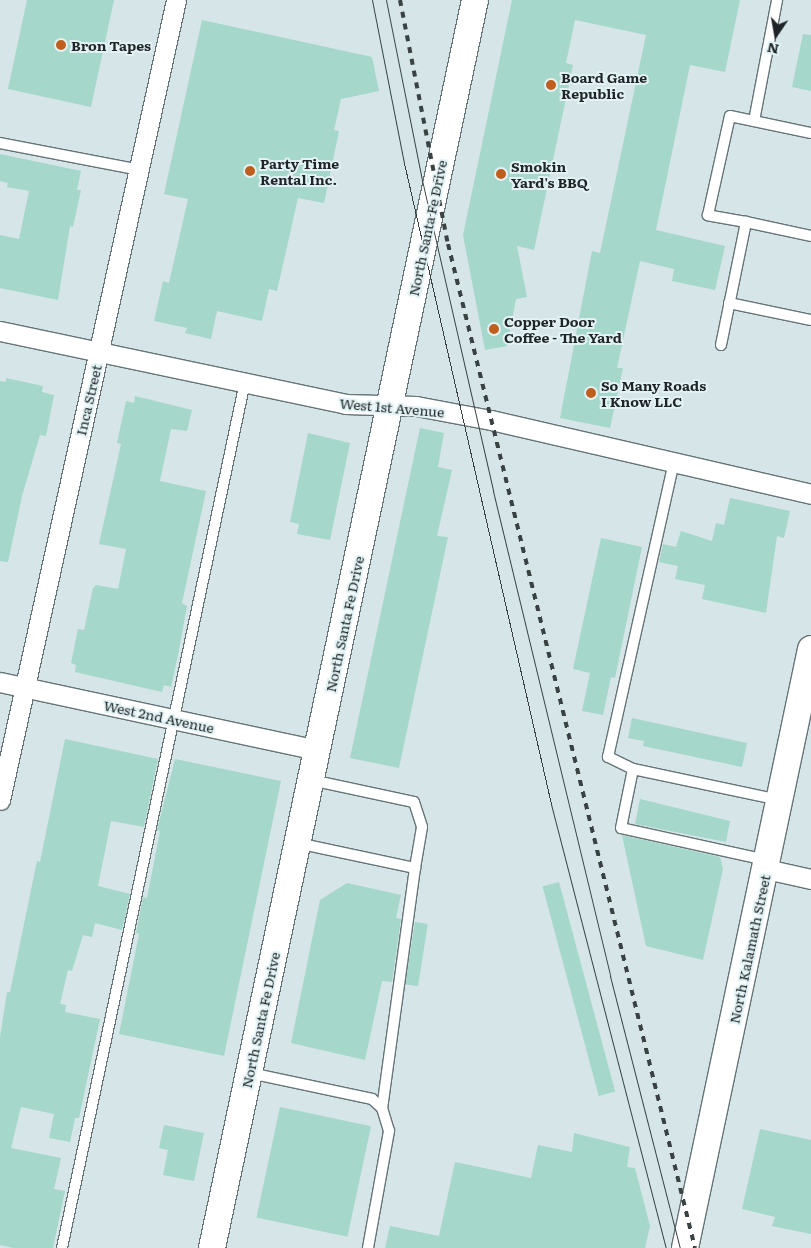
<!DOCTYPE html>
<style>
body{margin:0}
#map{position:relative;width:811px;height:1248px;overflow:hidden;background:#d5e5e8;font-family:Literata,serif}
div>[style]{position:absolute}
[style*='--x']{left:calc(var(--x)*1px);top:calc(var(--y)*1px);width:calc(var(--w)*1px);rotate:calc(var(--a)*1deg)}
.building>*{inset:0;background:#a5d7ca;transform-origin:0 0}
.roads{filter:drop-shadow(1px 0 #667477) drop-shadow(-1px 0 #667477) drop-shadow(0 1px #667477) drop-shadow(0 -1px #667477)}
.lane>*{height:10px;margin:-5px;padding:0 5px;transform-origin:5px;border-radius:5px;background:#fff}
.street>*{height:19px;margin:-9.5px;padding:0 9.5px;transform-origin:9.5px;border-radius:9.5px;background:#fff}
.secondary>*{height:26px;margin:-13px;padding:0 13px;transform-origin:13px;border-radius:13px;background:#fff}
.tram>*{height:1px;margin:-0.5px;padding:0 0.5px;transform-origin:0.5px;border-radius:0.5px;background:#394142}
.rail>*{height:4px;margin-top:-2px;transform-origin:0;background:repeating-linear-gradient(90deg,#394142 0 6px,transparent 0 12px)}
.dots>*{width:14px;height:14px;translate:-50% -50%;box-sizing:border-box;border:2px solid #e2f2f5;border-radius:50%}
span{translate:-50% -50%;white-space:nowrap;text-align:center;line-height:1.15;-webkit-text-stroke:4px #e2f2f5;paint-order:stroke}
.poi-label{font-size:14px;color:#1f2526;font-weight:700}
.left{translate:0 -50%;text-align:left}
.street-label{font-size:14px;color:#1f2526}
.north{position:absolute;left:751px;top:10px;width:50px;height:50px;-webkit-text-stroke:4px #e2f2f5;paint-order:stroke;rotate:192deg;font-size:14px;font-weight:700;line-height:20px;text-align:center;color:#1f2526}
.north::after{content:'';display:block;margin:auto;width:18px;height:22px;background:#1f2526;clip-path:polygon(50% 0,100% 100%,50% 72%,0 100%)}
</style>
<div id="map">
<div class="building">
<i style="clip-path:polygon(27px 0,114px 0,91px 107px,8px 89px)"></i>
<i style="clip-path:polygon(512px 0,740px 0,725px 72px,690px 65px,656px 230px,725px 246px,715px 290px,672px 281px,674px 269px,640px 261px,617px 368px,623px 368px,610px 428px,560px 418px,592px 251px,600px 253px,646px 35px,575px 20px,566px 63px,573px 65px,534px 250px,517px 246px,527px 297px,516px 299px,507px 346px,485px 350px,463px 235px)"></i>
<i style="clip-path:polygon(202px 20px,372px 57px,379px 91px,341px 99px,334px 130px,339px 131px,324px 203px,298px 198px,277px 291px,269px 289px,262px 321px,217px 311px,211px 339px,185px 333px,187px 328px,154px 321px,163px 281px,169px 283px,188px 199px,164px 194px)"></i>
<i style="clip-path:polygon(803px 34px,811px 35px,811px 91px,792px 87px)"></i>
<i style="clip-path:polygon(0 154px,81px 171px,77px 190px,81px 190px,73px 227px,70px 226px,58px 300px,0 288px,0 235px,19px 239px,29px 191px,7px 187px,8px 183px,0 181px)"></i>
<i style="clip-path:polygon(6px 378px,43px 386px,42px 392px,54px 395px,46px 436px,40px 435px,22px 496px,8px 562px,0 561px,0 381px,6px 382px)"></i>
<i style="clip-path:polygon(135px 396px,192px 410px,187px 431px,171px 429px,160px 481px,206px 491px,182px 603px,187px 606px,178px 655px,171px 687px,164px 685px,162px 692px,75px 672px,76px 665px,71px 663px,78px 629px,84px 630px,93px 588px,96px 585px,118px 589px,126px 549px,99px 544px,121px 444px,117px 443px,126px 401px,134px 403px)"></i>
<i style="clip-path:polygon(420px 428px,444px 433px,438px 467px,452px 470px,437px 536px,448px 537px,399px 768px,350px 758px)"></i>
<i style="clip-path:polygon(308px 433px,350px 443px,330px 540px,297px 534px,299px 524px,290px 522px)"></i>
<i style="clip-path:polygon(730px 498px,790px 511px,784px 538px,777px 536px,766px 613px,702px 599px,705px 585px,675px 579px,678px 566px,659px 562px,663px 544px,676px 547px,681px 531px,712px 541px,716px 523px,724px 525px)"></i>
<i style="clip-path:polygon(601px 538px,642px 547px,615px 678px,611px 677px,603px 715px,582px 711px,590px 673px,573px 669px)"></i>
<i style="clip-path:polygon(632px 718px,747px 743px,742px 767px,643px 746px,644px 741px,628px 738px)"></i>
<i style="clip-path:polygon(65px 739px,158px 759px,144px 827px,111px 821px,98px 886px,130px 894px,122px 930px,95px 923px,92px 937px,83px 935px,72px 971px,68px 970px,60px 1004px,66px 1005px,65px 1012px,100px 1019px,79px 1118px,75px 1118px,70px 1142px,49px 1138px,54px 1114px,21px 1107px,11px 1148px,61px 1158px,54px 1189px,65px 1191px,53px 1248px,13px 1248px,0 1245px,0 1037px,7px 992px,10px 992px,37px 861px,40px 862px)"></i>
<i style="clip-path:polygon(175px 759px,281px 781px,224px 1056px,119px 1034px,139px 934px,136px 933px,143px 897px,147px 898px,160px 831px,157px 830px)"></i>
<i style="clip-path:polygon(640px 799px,730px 821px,726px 842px,635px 824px)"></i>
<i style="clip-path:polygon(622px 835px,720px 857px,723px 869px,703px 960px,646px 946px)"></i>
<i style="left:559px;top:882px;width:217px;height:17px;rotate:75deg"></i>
<i style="clip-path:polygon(347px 883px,401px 895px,396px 918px,401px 919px,392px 982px,382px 981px,365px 1060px,291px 1043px,320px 900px)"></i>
<i style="left:415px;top:922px;width:13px;height:63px;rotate:9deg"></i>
<i style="left:280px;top:1107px;width:93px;height:113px;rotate:12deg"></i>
<i style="clip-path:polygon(164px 1125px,204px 1133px,194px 1181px,163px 1175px,168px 1150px,159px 1148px)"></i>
<i style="clip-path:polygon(760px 1129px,811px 1140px,811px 1234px,772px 1226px,775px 1217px,742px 1209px)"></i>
<i style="clip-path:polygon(574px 1133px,630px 1147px,627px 1167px,635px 1168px,650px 1226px,645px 1248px,385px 1248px,390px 1226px,439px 1236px,455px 1162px,531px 1178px,538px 1145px,572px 1152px)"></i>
</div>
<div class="roads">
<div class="lane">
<i style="--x:754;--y:121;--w:123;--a:-79.2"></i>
<i style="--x:0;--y:143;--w:143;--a:10.9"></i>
<i style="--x:746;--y:222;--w:66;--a:12.2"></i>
<i style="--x:729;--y:303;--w:84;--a:11.7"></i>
<i style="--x:721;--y:345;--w:126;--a:-78.5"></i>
<i style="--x:746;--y:222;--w:39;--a:-170"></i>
<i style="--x:708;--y:215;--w:101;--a:-77.5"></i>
<i style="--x:730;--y:116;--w:83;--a:11.9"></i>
<i style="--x:633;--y:769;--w:28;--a:-154"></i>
<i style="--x:608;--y:757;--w:302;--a:-77.4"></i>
<i style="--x:311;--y:780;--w:105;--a:12.1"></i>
<i style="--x:414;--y:802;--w:26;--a:72"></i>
<i style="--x:422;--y:827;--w:42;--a:99.7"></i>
<i style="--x:297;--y:843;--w:121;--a:12"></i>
<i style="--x:415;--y:868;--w:242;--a:97.8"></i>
<i style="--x:766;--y:860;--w:148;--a:-167.6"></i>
<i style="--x:621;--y:828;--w:60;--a:-78.5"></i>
<i style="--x:633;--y:769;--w:149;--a:12"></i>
<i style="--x:250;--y:1073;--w:125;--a:12"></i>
<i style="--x:372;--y:1099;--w:13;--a:42"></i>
<i style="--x:382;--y:1108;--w:24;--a:73"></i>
<i style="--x:389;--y:1131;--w:119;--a:100.2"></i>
<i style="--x:62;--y:1248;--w:885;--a:-78.07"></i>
</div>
<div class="street">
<i style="--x:0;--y:331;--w:353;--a:11.9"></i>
<i style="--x:345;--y:404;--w:71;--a:1.6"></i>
<i style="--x:416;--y:406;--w:76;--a:10.6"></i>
<i style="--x:491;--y:420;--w:328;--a:13"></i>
<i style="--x:0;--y:682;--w:324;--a:12.1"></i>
<i style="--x:0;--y:800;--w:819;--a:-77.59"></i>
<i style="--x:766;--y:869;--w:46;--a:12.5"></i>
</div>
<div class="secondary">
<i style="--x:212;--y:1248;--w:1275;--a:-78.1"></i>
<i style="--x:685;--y:1248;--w:612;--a:-78.12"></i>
</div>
</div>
<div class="tram">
<i style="--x:372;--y:0;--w:166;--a:78.9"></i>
<i style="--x:404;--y:163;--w:658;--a:77.08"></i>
<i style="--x:551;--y:804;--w:459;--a:75.5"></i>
<i style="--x:386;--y:0;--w:184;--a:78.7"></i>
<i style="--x:422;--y:180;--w:319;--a:77.1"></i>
<i style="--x:493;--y:491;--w:499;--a:76.4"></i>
<i style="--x:610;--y:976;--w:281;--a:75.6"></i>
</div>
<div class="rail">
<i style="--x:400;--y:0;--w:249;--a:78.9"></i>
<i style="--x:448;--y:244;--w:1034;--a:76.18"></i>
</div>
<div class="dots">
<i style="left:61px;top:45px;background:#c05f1d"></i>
<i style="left:551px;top:85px;background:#c05f1d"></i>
<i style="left:250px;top:171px;background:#c05f1d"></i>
<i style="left:501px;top:174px;background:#c05f1d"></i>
<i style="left:494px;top:329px;background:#c05f1d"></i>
<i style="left:591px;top:393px;background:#c05f1d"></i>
</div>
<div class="poi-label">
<span class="left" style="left:71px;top:45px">Bron Tapes</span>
<span class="left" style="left:561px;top:85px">Board Game<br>Republic</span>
<span class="left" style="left:260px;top:171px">Party Time<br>Rental Inc.</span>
<span class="left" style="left:511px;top:174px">Smokin<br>Yard's BBQ</span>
<span class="left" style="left:504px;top:329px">Copper Door<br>Coffee - The Yard</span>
<span class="left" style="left:601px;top:393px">So Many Roads<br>I Know LLC</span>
</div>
<div class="street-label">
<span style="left:427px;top:228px;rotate:-78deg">North Santa Fe Drive</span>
<span style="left:88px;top:400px;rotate:-77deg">Inca Street</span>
<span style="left:392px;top:407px;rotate:5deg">West 1st Avenue</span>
<span style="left:344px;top:624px;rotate:-78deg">North Santa Fe Drive</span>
<span style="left:159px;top:716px;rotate:12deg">West 2nd Avenue</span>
<span style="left:749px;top:949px;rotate:-78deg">North Kalamath Street</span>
<span style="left:260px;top:1020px;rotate:-78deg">North Santa Fe Drive</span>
</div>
<div class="north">N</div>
</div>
